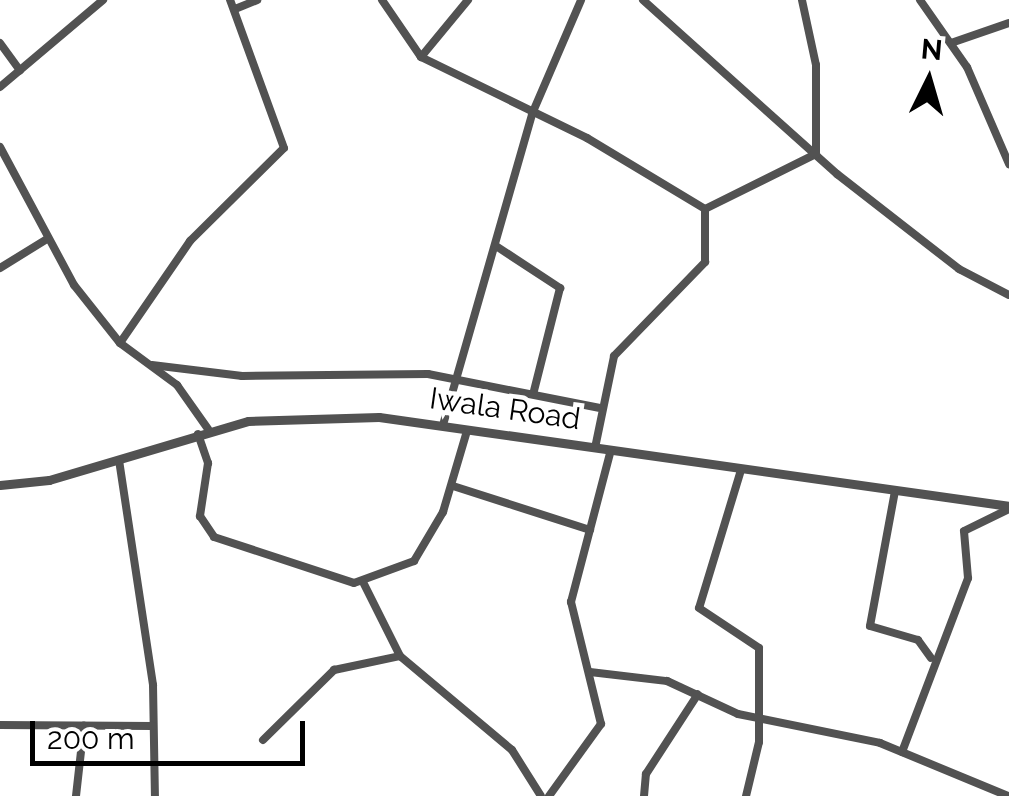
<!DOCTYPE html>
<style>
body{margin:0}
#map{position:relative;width:1009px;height:796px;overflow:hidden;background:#fff;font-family:Raleway,sans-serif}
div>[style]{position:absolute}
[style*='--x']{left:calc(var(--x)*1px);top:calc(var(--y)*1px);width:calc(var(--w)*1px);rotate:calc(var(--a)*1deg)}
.minor>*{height:8px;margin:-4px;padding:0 4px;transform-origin:4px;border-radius:4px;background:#525252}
.tertiary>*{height:9px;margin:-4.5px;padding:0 4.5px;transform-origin:4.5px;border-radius:4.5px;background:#525252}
span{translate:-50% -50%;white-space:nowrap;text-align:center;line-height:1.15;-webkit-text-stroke:9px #fff;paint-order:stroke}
.street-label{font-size:30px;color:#000}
.north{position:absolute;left:879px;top:30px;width:100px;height:100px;-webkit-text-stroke:8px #fff;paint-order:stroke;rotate:5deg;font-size:28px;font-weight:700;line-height:40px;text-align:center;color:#000}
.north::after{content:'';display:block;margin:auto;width:35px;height:45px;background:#000;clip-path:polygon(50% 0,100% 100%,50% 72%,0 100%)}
.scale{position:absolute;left:30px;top:721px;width:275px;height:45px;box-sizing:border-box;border:5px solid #000;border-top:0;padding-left:12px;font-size:30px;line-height:35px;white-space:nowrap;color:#000;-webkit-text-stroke:8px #fff;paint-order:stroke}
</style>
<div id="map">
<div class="minor">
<i style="--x:382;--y:0;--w:69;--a:55.6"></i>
<i style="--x:421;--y:57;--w:185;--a:26"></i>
<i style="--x:587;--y:138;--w:138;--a:31"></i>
<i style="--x:643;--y:0;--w:261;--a:41.9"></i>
<i style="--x:837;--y:174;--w:155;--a:37.9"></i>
<i style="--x:959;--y:269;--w:56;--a:27.5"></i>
<i style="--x:920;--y:0;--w:82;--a:55"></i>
<i style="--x:967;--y:67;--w:106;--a:66.6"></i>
<i style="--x:235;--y:9;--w:24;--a:-22"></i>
<i style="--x:0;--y:43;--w:34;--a:54"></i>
<i style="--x:951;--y:43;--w:61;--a:-19"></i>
<i style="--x:421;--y:57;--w:74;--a:-50.5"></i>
<i style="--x:0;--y:87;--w:135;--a:-40.2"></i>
<i style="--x:0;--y:147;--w:157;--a:61.8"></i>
<i style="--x:74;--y:285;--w:74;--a:51.6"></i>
<i style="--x:120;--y:343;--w:71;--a:36.4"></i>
<i style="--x:177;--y:385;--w:54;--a:54.8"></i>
<i style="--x:496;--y:246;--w:77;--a:33.3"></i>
<i style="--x:560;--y:288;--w:106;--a:104.2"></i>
<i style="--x:0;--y:268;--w:55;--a:-31.7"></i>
<i style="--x:120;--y:343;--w:124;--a:-55.5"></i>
<i style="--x:190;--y:241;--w:132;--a:-44.7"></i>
<i style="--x:284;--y:148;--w:158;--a:-110"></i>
<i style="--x:152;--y:365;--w:91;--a:7"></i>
<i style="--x:242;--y:376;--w:186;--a:-0.6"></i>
<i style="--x:428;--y:374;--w:174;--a:11.2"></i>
<i style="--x:443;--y:425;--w:323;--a:-74"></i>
<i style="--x:532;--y:114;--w:124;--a:-66.7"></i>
<i style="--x:198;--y:434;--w:31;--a:71"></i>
<i style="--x:208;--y:463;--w:54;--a:98.6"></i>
<i style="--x:200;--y:516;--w:25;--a:56"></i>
<i style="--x:214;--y:537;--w:147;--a:18.2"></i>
<i style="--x:354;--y:583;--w:64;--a:-20.1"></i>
<i style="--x:414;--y:561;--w:57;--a:-59.4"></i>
<i style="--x:443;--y:512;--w:84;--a:-73.5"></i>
<i style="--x:595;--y:448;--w:94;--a:-78.3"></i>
<i style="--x:614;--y:356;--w:131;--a:-45.9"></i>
<i style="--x:705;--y:262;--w:53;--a:-90"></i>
<i style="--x:705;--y:209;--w:124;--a:-26.4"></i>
<i style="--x:816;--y:154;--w:89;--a:-90"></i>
<i style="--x:816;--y:65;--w:66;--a:-102.2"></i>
<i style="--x:119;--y:460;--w:228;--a:81.4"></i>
<i style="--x:153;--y:685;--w:111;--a:89"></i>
<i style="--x:741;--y:470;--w:144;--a:106.9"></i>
<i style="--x:699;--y:608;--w:72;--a:33.7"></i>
<i style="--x:759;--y:648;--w:94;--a:90"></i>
<i style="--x:759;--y:742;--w:56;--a:103.5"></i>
<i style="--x:453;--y:486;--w:144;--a:17.8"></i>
<i style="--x:895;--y:491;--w:137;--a:100.5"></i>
<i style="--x:870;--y:626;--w:50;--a:16.3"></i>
<i style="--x:918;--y:640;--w:22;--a:54"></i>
<i style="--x:363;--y:582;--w:83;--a:63.4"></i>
<i style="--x:400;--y:656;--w:146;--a:40"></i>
<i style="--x:512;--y:750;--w:54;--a:57.8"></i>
<i style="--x:590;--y:672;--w:78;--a:6.7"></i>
<i style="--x:667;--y:681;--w:78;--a:24.9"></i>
<i style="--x:738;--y:714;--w:145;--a:11.5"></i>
<i style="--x:880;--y:743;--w:139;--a:22.5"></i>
<i style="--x:0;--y:725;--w:153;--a:0.4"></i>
<i style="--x:263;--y:740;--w:100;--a:-44.6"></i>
<i style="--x:334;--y:670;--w:67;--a:-12"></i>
<i style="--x:902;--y:752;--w:186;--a:-69.2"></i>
<i style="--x:968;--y:578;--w:47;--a:-94.9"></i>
<i style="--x:964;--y:531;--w:50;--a:-26.1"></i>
<i style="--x:76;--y:796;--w:71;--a:-83.6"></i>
<i style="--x:549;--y:796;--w:89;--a:-54.2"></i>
<i style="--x:601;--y:724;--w:126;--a:-103.8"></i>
<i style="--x:571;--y:602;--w:157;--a:-75.3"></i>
<i style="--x:644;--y:796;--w:22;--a:-85"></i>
<i style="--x:646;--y:774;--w:95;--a:-57"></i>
</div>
<div class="tertiary">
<i style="--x:0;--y:485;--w:49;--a:-5.8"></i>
<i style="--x:49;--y:480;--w:208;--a:-16.5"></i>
<i style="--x:248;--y:421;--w:131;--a:-1.7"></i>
<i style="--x:379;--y:417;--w:636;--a:8.04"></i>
</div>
<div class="street-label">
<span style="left:505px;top:409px;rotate:8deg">Iwala Road</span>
</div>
<div class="north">N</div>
<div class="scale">200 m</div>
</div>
